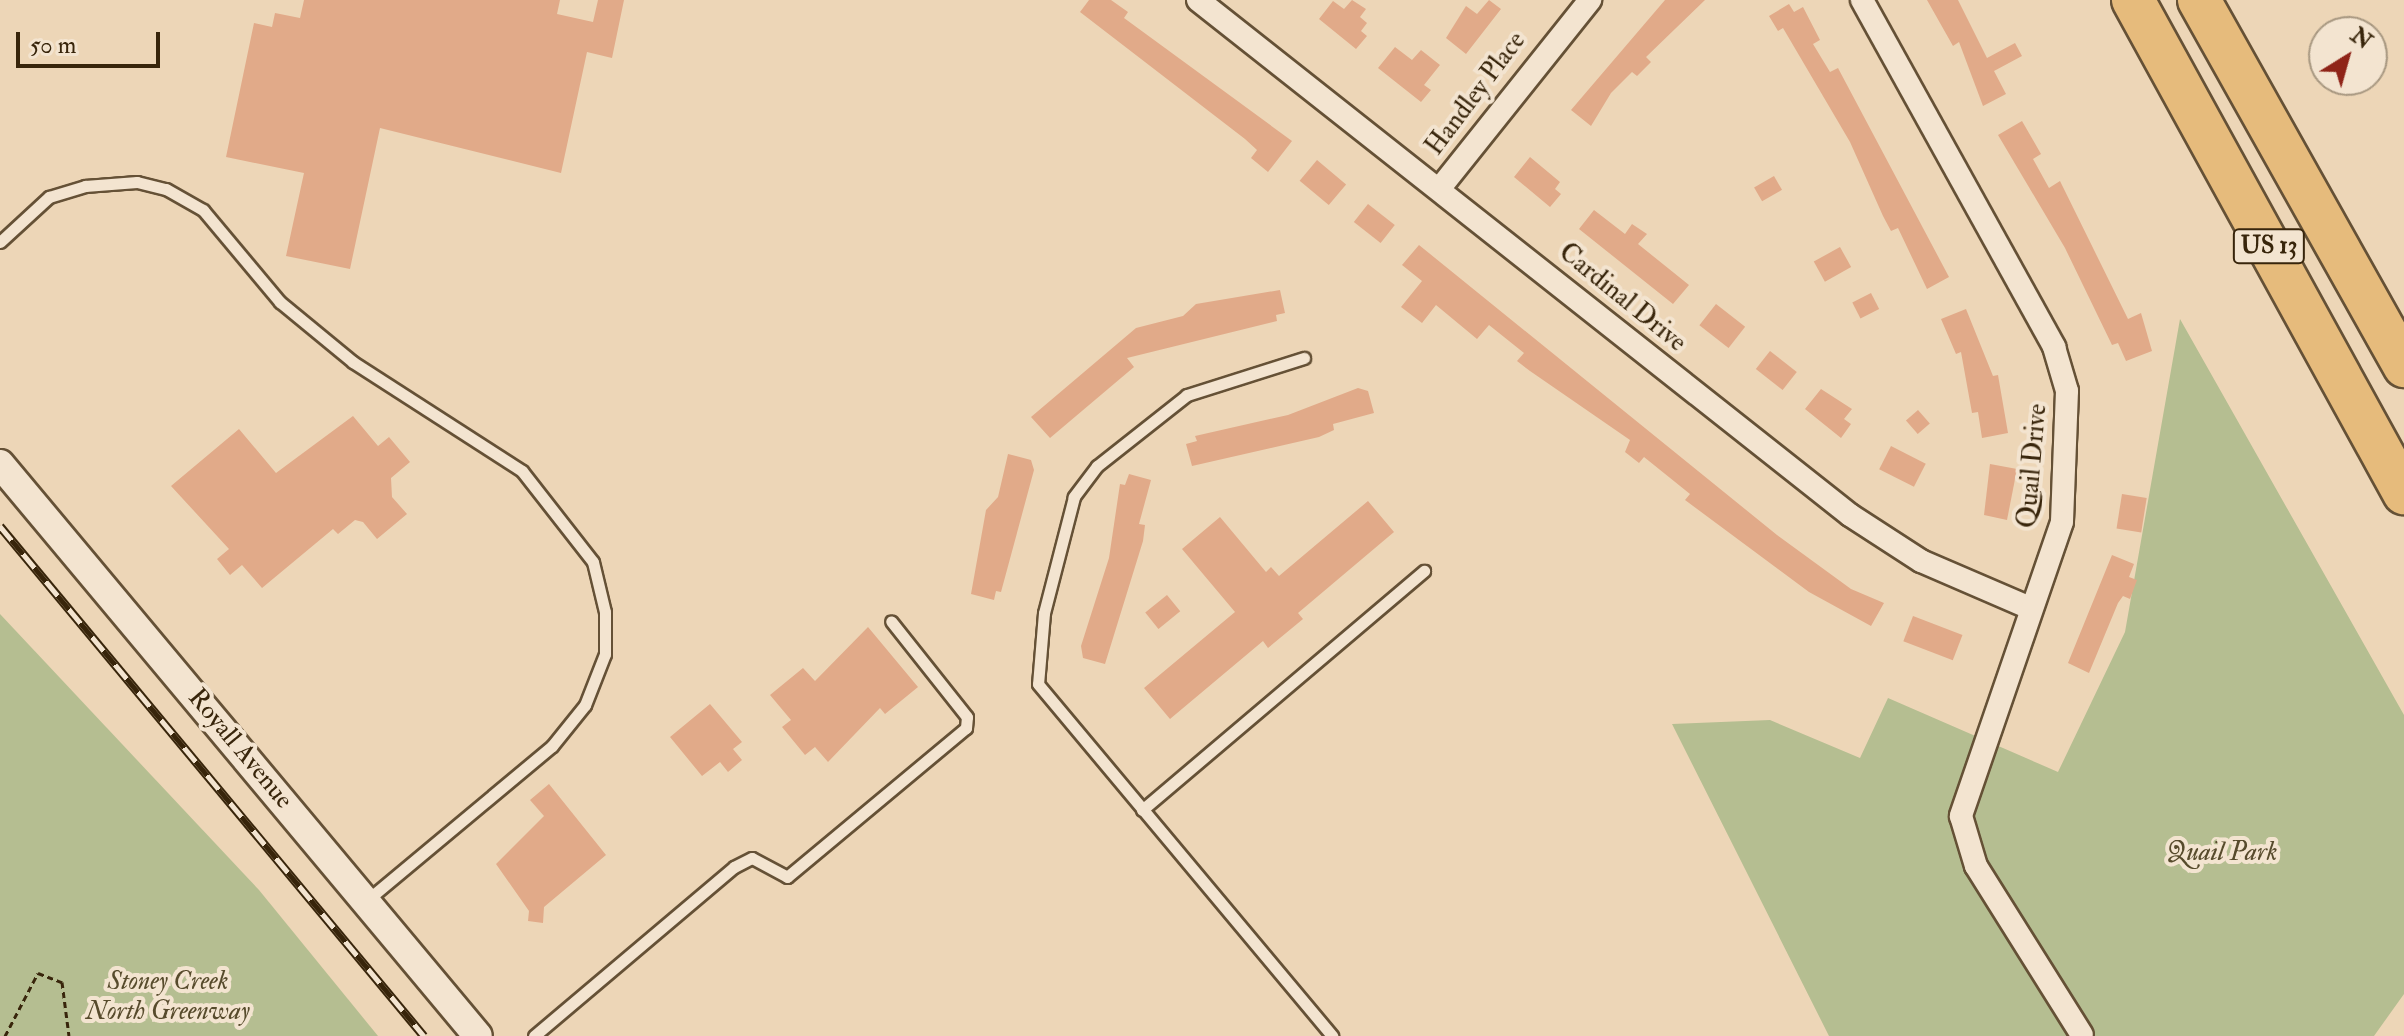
<!DOCTYPE html>
<style>
body{margin:0}
#map{position:relative;width:2404px;height:1036px;overflow:hidden;background:#edd6b7;font-family:"IM FELL Double Pica",serif}
div>[style]{position:absolute}
[style*='--x']{left:calc(var(--x)*1px);top:calc(var(--y)*1px);width:calc(var(--w)*1px);rotate:calc(var(--a)*1deg)}
.green>*{inset:0;background:#b5be91}
.building>*{inset:0;background:#e1aa89;transform-origin:0 0}
.path>*{height:3px;margin-top:-1.5px;transform-origin:0;background:repeating-linear-gradient(90deg,#38250b 0 6px,transparent 0 10px)}
.roads{filter:drop-shadow(2px 0 #655136) drop-shadow(-2px 0 #655136) drop-shadow(0 2px #655136) drop-shadow(0 -2px #655136)}
.service>*{height:11px;margin:-5.5px;padding:0 5.5px;transform-origin:5.5px;border-radius:5.5px;background:#f3e4d0}
.minor>*{height:22px;margin:-11px;padding:0 11px;transform-origin:11px;border-radius:11px;background:#f3e4d0}
.tertiary>*{height:28px;margin:-14px;padding:0 14px;transform-origin:14px;border-radius:14px;background:#f3e4d0}
.motorway>*{height:42px;margin:-21px;padding:0 21px;transform-origin:21px;border-radius:21px;background:#e6bb7c}
.rail>*{height:9px;margin-top:-4.5px;transform-origin:0;background:repeating-linear-gradient(90deg,#f3e4d0 0 18px,#38250b 0 36px);box-sizing:border-box;border-block:2px solid #38250b}
span{translate:-50% -50%;white-space:nowrap;text-align:center;line-height:1.15;-webkit-text-stroke:8px #f3e4d0;paint-order:stroke}
.shield-label span{padding:2px 6px;background:#f3e4d0;border:2px solid;border-radius:6px;-webkit-text-stroke-width:0}
.shield-label{font-size:24px;color:#38250b;font-weight:700}
.street-label{font-size:26px;color:#38250b}
.park-label{font-size:26px;color:#574b2c;font-style:italic}
.north{position:absolute;left:2308px;top:16px;width:80px;height:80px;box-sizing:border-box;background:#f3e4d0;border:2px solid #a89881;border-radius:50%;rotate:37deg;font-size:22px;font-weight:700;line-height:32px;text-align:center;color:#38250b}
.north::after{content:'';display:block;margin:auto;width:28px;height:36px;background:#8f2418;clip-path:polygon(50% 0,100% 100%,50% 72%,0 100%)}
.scale{position:absolute;left:16px;top:32px;width:144px;height:36px;box-sizing:border-box;border:4px solid #38250b;border-top:0;padding-left:10px;font-size:24px;line-height:28px;white-space:nowrap;color:#38250b;-webkit-text-stroke:6px #f3e4d0;paint-order:stroke}
</style>
<div id="map">
<div class="green">
<i style="clip-path:polygon(2180px 319px,2404px 715px,2404px 994px,2374px 1036px,1829px 1036px,1672px 724px,1770px 720px,1860px 758px,1888px 698px,2058px 772px,2125px 632px)"></i>
<i style="clip-path:polygon(0 614px,259px 890px,378px 1036px,0 1036px)"></i>
</div>
<div class="building">
<i style="clip-path:polygon(304px 0,560px 0,557px 14px,593px 22px,598px 0,624px 0,612px 58px,587px 52px,561px 173px,380px 128px,350px 269px,286px 256px,304px 173px,226px 157px,254px 23px,272px 27px,275px 13px,300px 18px)"></i>
<i style="clip-path:polygon(1089px 0,1111px 0,1128px 12px,1124px 18px,1292px 141px,1268px 172px,1251px 158px,1257px 150px,1245px 139px,1080px 12px)"></i>
<i style="clip-path:polygon(1352px 0,1366px 9px,1360px 17px,1367px 23px,1361px 31px,1367px 36px,1356px 49px,1319px 19px,1333px 1px,1344px 9px)"></i>
<i style="clip-path:polygon(1489px 0,1501px 9px,1466px 54px,1446px 38px,1466px 6px,1477px 14px)"></i>
<i style="clip-path:polygon(1665px 0,1705px 0,1646px 57px,1651px 62px,1637px 76px,1632px 72px,1611px 93px,1591px 126px,1571px 110px)"></i>
<i style="clip-path:polygon(1927px 0,1958px 0,1987px 58px,2015px 43px,2022px 56px,1994px 71px,2006px 94px,1983px 106px,1959px 42px,1953px 46px)"></i>
<i style="clip-path:polygon(1789px 4px,1794px 12px,1803px 7px,1820px 40px,1813px 44px,1830px 72px,1838px 68px,1949px 277px,1927px 289px,1898px 228px,1891px 231px,1883px 216px,1850px 142px,1783px 28px,1778px 31px,1769px 16px)"></i>
<i style="clip-path:polygon(1395px 47px,1412px 60px,1421px 50px,1440px 65px,1424px 85px,1431px 90px,1421px 102px,1378px 68px)"></i>
<i style="clip-path:polygon(2022px 121px,2041px 154px,2033px 159px,2049px 188px,2060px 181px,2128px 319px,2141px 313px,2152px 351px,2126px 361px,2118px 343px,2112px 345px,2065px 248px,1998px 135px)"></i>
<i style="clip-path:polygon(1530px 157px,1560px 182px,1555px 189px,1561px 194px,1550px 207px,1514px 177px)"></i>
<i style="left:1317px;top:160px;width:38px;height:27px;rotate:40deg"></i>
<i style="left:1774px;top:176px;width:16px;height:23px;rotate:60deg"></i>
<i style="left:1368px;top:204px;width:34px;height:23px;rotate:38deg"></i>
<i style="clip-path:polygon(1594px 210px,1625px 234px,1632px 224px,1647px 234px,1638px 244px,1689px 285px,1673px 304px,1579px 229px)"></i>
<i style="clip-path:polygon(1419px 245px,1777px 535px,1851px 589px,1884px 603px,1871px 626px,1809px 592px,1685px 500px,1690px 494px,1644px 457px,1639px 463px,1625px 452px,1630px 440px,1530px 371px,1517px 361px,1524px 353px,1489px 325px,1477px 339px,1436px 305px,1422px 323px,1401px 307px,1422px 281px,1402px 265px)"></i>
<i style="left:1840px;top:247px;width:23px;height:30px;rotate:61deg"></i>
<i style="clip-path:polygon(1280px 290px,1285px 313px,1276px 315px,1277px 321px,1127px 358px,1134px 367px,1050px 438px,1031px 417px,1136px 328px,1183px 316px,1196px 304px)"></i>
<i style="left:1871px;top:293px;width:18px;height:21px;rotate:63deg"></i>
<i style="left:1716px;top:304px;width:37px;height:27px;rotate:38deg"></i>
<i style="clip-path:polygon(1966px 309px,1993px 376px,1998px 375px,2008px 433px,1982px 438px,1978px 412px,1972px 413px,1961px 352px,1956px 354px,1941px 319px)"></i>
<i style="left:1770px;top:351px;width:34px;height:23px;rotate:38deg"></i>
<i style="clip-path:polygon(1358px 388px,1368px 391px,1374px 413px,1333px 424px,1334px 430px,1319px 437px,1192px 466px,1186px 444px,1197px 441px,1195px 436px,1288px 415px)"></i>
<i style="clip-path:polygon(1821px 389px,1852px 409px,1844px 419px,1851px 424px,1841px 438px,1805px 409px)"></i>
<i style="left:1918px;top:410px;width:18px;height:16px;rotate:49deg"></i>
<i style="clip-path:polygon(353px 416px,378px 446px,389px 437px,410px 462px,391px 478px,392px 497px,407px 514px,377px 539px,363px 522px,355px 520px,338px 534px,333px 529px,262px 588px,242px 565px,230px 575px,217px 559px,229px 549px,171px 486px,239px 429px,276px 473px)"></i>
<i style="left:1891px;top:446px;width:39px;height:26px;rotate:27deg"></i>
<i style="clip-path:polygon(1008px 454px,1031px 460px,1034px 470px,1001px 592px,996px 591px,994px 600px,971px 594px,986px 510px,998px 497px)"></i>
<i style="clip-path:polygon(1990px 464px,2017px 469px,2007px 520px,1984px 515px)"></i>
<i style="clip-path:polygon(1129px 474px,1151px 480px,1139px 524px,1145px 525px,1143px 541px,1105px 664px,1083px 658px,1081px 646px,1109px 558px,1120px 484px,1125px 485px)"></i>
<i style="left:2122px;top:494px;width:25px;height:35px;rotate:9deg"></i>
<i style="clip-path:polygon(1368px 501px,1394px 532px,1298px 613px,1303px 619px,1268px 648px,1263px 641px,1170px 719px,1144px 688px,1235px 612px,1182px 549px,1220px 517px,1266px 572px,1271px 567px,1279px 576px)"></i>
<i style="clip-path:polygon(2112px 555px,2134px 564px,2129px 577px,2137px 580px,2130px 599px,2123px 596px,2118px 603px,2089px 673px,2068px 663px)"></i>
<i style="left:1167px;top:595px;width:21px;height:28px;rotate:51deg"></i>
<i style="left:1913px;top:616px;width:53px;height:27px;rotate:21deg"></i>
<i style="clip-path:polygon(868px 627px,918px 687px,885px 714px,880px 708px,828px 762px,815px 747px,805px 755px,782px 727px,791px 720px,770px 695px,803px 668px,815px 681px)"></i>
<i style="clip-path:polygon(710px 704px,742px 742px,733px 749px,742px 760px,728px 772px,720px 762px,702px 776px,670px 737px)"></i>
<i style="clip-path:polygon(549px 784px,606px 855px,544px 907px,543px 923px,528px 921px,529px 911px,496px 864px,544px 816px,530px 800px)"></i>
</div>
<div class="path">
<i style="--x:5;--y:1036;--w:71;--a:-62.4"></i>
<i style="--x:38;--y:973;--w:26;--a:21"></i>
<i style="--x:62;--y:982;--w:54;--a:82.6"></i>
</div>
<div class="roads">
<div class="service">
<i style="--x:0;--y:242;--w:67;--a:-42.6"></i>
<i style="--x:49;--y:197;--w:38;--a:-17"></i>
<i style="--x:85;--y:186;--w:52;--a:-4.4"></i>
<i style="--x:137;--y:182;--w:30;--a:14"></i>
<i style="--x:166;--y:189;--w:43;--a:29.6"></i>
<i style="--x:203;--y:210;--w:120;--a:50.1"></i>
<i style="--x:280;--y:302;--w:94;--a:39.4"></i>
<i style="--x:353;--y:362;--w:201;--a:32.8"></i>
<i style="--x:522;--y:471;--w:115;--a:52"></i>
<i style="--x:593;--y:562;--w:51;--a:76.5"></i>
<i style="--x:605;--y:612;--w:42;--a:90"></i>
<i style="--x:605;--y:654;--w:55;--a:111.4"></i>
<i style="--x:585;--y:705;--w:53;--a:128.8"></i>
<i style="--x:552;--y:746;--w:242;--a:140.2"></i>
<i style="--x:1304;--y:358;--w:123;--a:162.5"></i>
<i style="--x:1187;--y:395;--w:115;--a:141.7"></i>
<i style="--x:1097;--y:466;--w:39;--a:127"></i>
<i style="--x:1074;--y:497;--w:120;--a:104.5"></i>
<i style="--x:1044;--y:613;--w:71;--a:94.8"></i>
<i style="--x:1038;--y:684;--w:459;--a:50.1"></i>
<i style="--x:1142;--y:810;--w:370;--a:-40.3"></i>
<i style="--x:534;--y:1036;--w:262;--a:-40.2"></i>
<i style="--x:734;--y:867;--w:20;--a:-27"></i>
<i style="--x:752;--y:858;--w:40;--a:28"></i>
<i style="--x:787;--y:877;--w:233;--a:-39.8"></i>
<i style="--x:966;--y:728;--w:11;--a:-85"></i>
<i style="--x:967;--y:717;--w:122;--a:-128.4"></i>
</div>
<div class="minor">
<i style="--x:1198;--y:0;--w:831;--a:38.3"></i>
<i style="--x:1850;--y:515;--w:85;--a:32.9"></i>
<i style="--x:1921;--y:561;--w:119;--a:23.3"></i>
<i style="--x:1862;--y:0;--w:397;--a:61"></i>
<i style="--x:2054;--y:347;--w:46;--a:73.5"></i>
<i style="--x:2067;--y:391;--w:131;--a:92.2"></i>
<i style="--x:2062;--y:522;--w:311;--a:109"></i>
<i style="--x:1961;--y:816;--w:52;--a:73.3"></i>
<i style="--x:1976;--y:866;--w:199;--a:57.9"></i>
<i style="--x:1440;--y:188;--w:241;--a:-51.4"></i>
</div>
<div class="tertiary">
<i style="--x:0;--y:464;--w:745;--a:50.12"></i>
</div>
<div class="motorway">
<i style="--x:2133;--y:0;--w:563;--a:61.2"></i>
<i style="--x:2199;--y:0;--w:420;--a:60.7"></i>
</div>
</div>
<div class="rail">
<i style="--x:0;--y:526;--w:663;--a:50.26"></i>
</div>
<div class="shield-label">
<span style="left:2269px;top:246px">US 13</span>
</div>
<div class="street-label">
<span style="left:1476px;top:94px;rotate:-53deg">Handley Place</span>
<span style="left:1622px;top:298px;rotate:39deg">Cardinal Drive</span>
<span style="left:2033px;top:466px;rotate:-85deg">Quail Drive</span>
<span style="left:240px;top:749px;rotate:50deg">Royall Avenue</span>
</div>
<div class="park-label">
<span style="left:2222px;top:853px">Quail Park</span>
<span style="left:168px;top:997px">Stoney Creek<br>North Greenway</span>
</div>
<div class="north">N</div>
<div class="scale">50 m</div>
</div>
